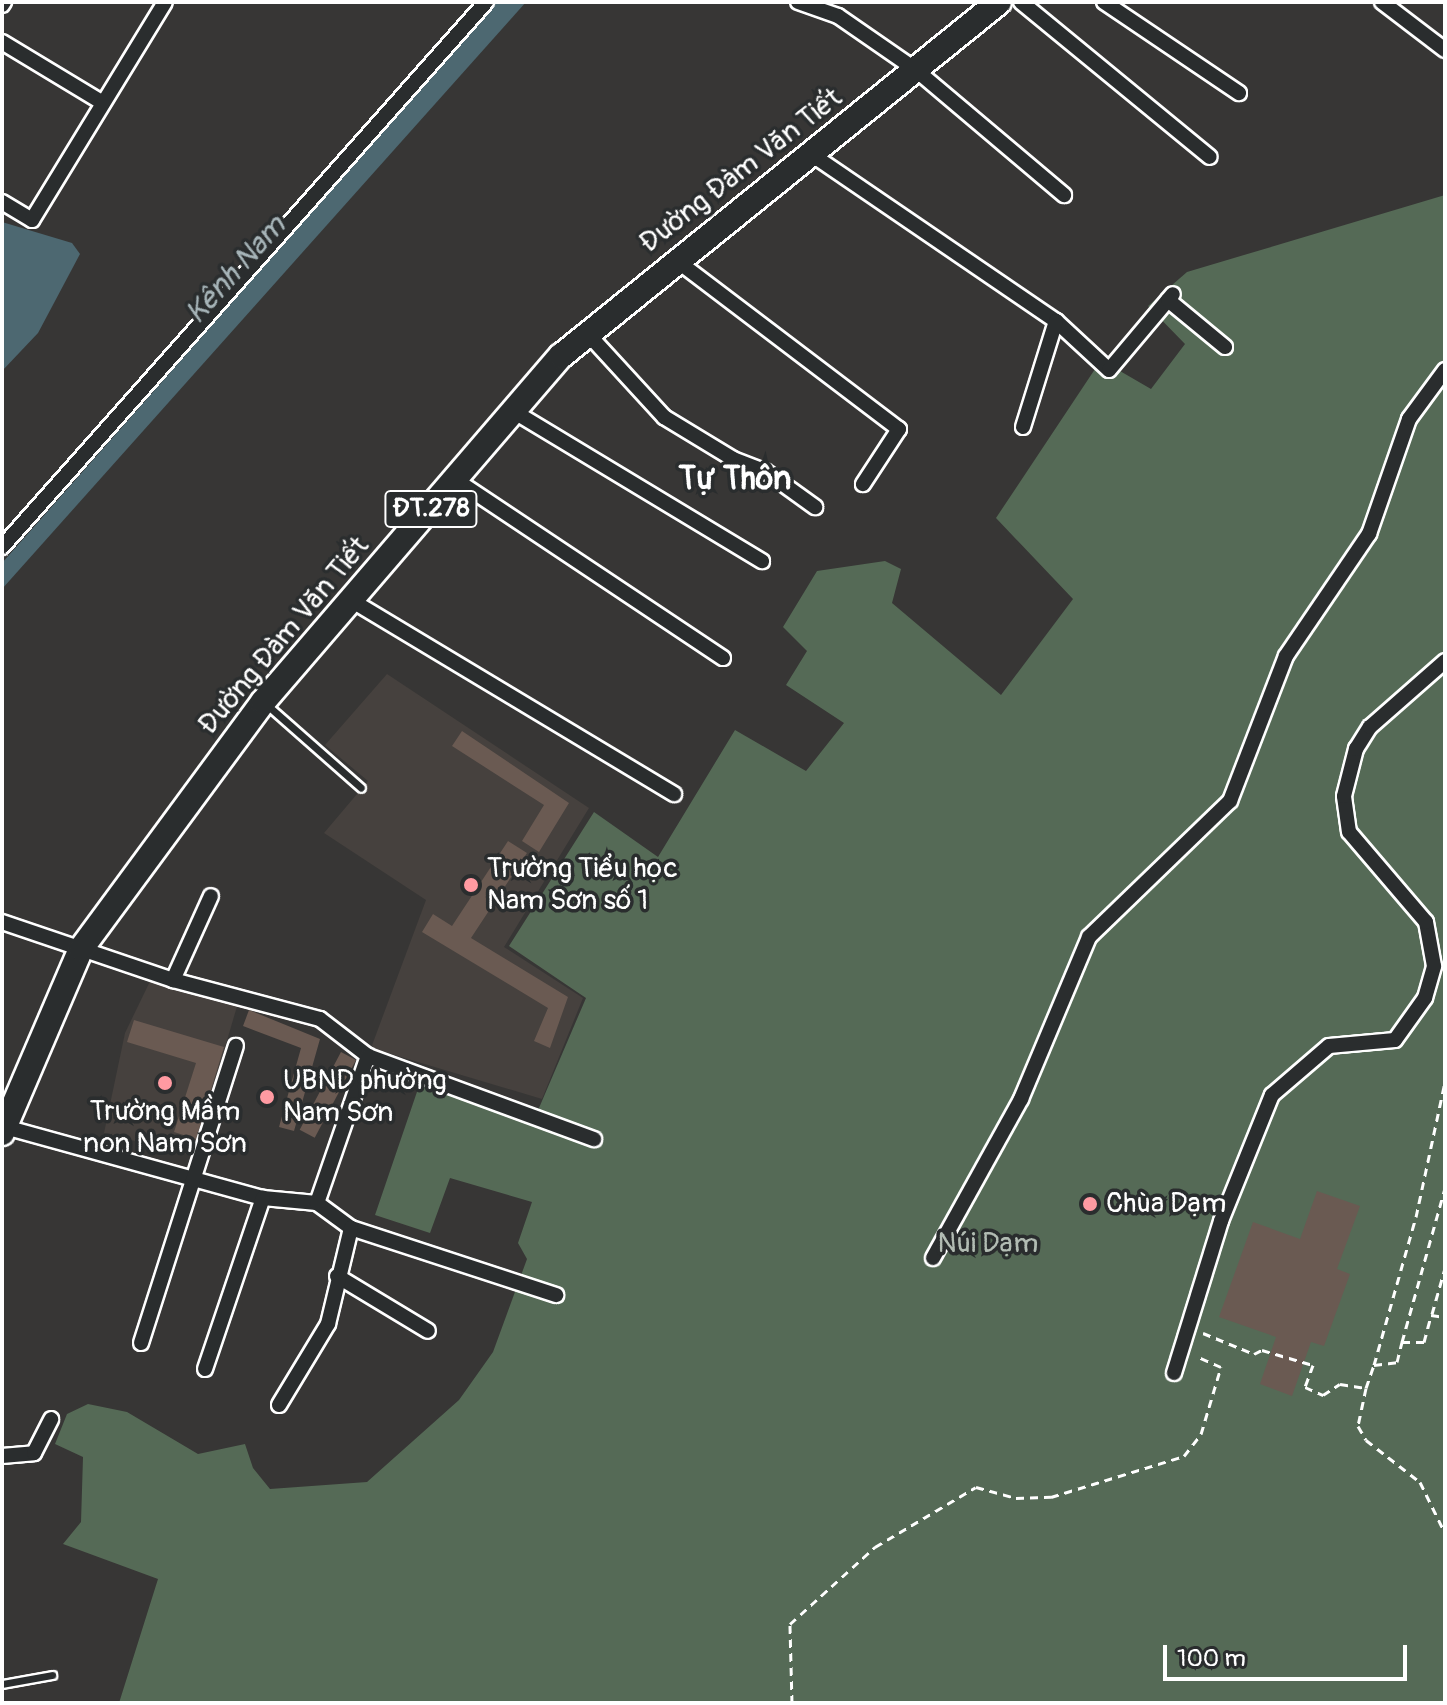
<!DOCTYPE html>
<meta charset="utf-8">
<style>
body{margin:0}
#map{position:relative;width:1447px;height:1705px;overflow:hidden;background:#373635;font-family:Pangolin,sans-serif}
div>[style]{position:absolute}
[style*='--x']{left:calc(var(--x)*1px);top:calc(var(--y)*1px);width:calc(var(--w)*1px);rotate:calc(var(--a)*1deg)}
.built>*{inset:0;background:#46413e}
.green>*{inset:0;background:#556a56}
.water>*{inset:0;background:#4d6871}
.building>*{inset:0;background:#6a5a52;transform-origin:0 0}
.path>*{height:3px;margin-top:-1.5px;transform-origin:0;background:repeating-linear-gradient(90deg,#fff 0 8px,transparent 0 14px)}
.roads{filter:drop-shadow(2px 0 #fff) drop-shadow(-2px 0 #fff) drop-shadow(0 2px #fff) drop-shadow(0 -2px #fff)}
.lane>*{height:7px;margin:-3.5px;padding:0 3.5px;transform-origin:3.5px;border-radius:3.5px;background:#2a2d2e}
.street>*{height:14px;margin:-7px;padding:0 7px;transform-origin:7px;border-radius:7px;background:#2a2d2e}
.primary>*{height:24px;margin:-12px;padding:0 12px;transform-origin:12px;border-radius:12px;background:#2a2d2e}
.dots>*{width:22px;height:22px;translate:-50% -50%;box-sizing:border-box;border:4px solid #2a2d2e;border-radius:50%}
span{translate:-50% -50%;white-space:nowrap;text-align:center;line-height:1.15;-webkit-text-stroke:7px #2a2d2e;paint-order:stroke}
.shield-label span{padding:2px 6px;background:#2a2d2e;border:2px solid;border-radius:6px;-webkit-text-stroke-width:0}
.shield-label{font-size:26px;color:#fff;font-weight:700}
.street-label{font-size:28px;color:#fff}
.poi-label{font-size:28px;color:#fff}
.left{translate:0 -50%;text-align:left}
.park-label{font-size:28px;color:#b2bcb3}
.water-label{font-size:30px;color:#a6b4b8;font-style:italic}
.quarter-label{font-size:32px;color:#fff;font-weight:700}
.frame{position:absolute;inset:0;border:4px solid #fff;pointer-events:none}
.scale{position:absolute;left:1163px;top:1645px;width:244px;height:36px;box-sizing:border-box;border:4px solid #fff;border-top:0;padding-left:10px;font-size:24px;line-height:28px;white-space:nowrap;color:#fff;-webkit-text-stroke:6px #2a2d2e;paint-order:stroke}
</style>
<div id="map">
<div class="built">
<i style="clip-path:polygon(387px 674px,589px 808px,504px 947px,583px 998px,542px 1099px,371px 1048px,426px 900px,324px 833px,368px 781px,325px 745px)"></i>
<i style="clip-path:polygon(155px 971px,238px 1003px,193px 1156px,104px 1133px,125px 1033px)"></i>
</div>
<div class="green">
<i style="clip-path:polygon(1445px 195px,1445px 1703px,119px 1703px,158px 1579px,63px 1544px,81px 1522px,83px 1457px,55px 1444px,67px 1414px,88px 1404px,127px 1412px,198px 1454px,245px 1444px,253px 1468px,270px 1489px,367px 1482px,459px 1400px,493px 1352px,527px 1259px,518px 1243px,532px 1202px,450px 1178px,430px 1233px,375px 1215px,420px 1083px,533px 1122px,586px 998px,509px 946px,594px 812px,658px 857px,735px 730px,806px 771px,844px 723px,786px 685px,807px 651px,783px 627px,817px 571px,885px 561px,901px 569px,892px 603px,1001px 695px,1073px 599px,996px 518px,1101px 360px,1151px 389px,1185px 344px,1148px 306px,1187px 272px)"></i>
</div>
<div class="water">
<i style="clip-path:polygon(497px 2px,526px 2px,2px 589px,2px 563px)"></i>
<i style="clip-path:polygon(2px 222px,72px 243px,80px 254px,38px 333px,2px 371px)"></i>
</div>
<div class="building">
<i style="clip-path:polygon(462px 731px,569px 803px,539px 852px,522px 841px,544px 805px,452px 746px)"></i>
<i style="clip-path:polygon(508px 841px,527px 853px,471px 938px,568px 997px,550px 1048px,534px 1041px,548px 1008px,422px 932px,433px 914px,452px 926px)"></i>
<i style="clip-path:polygon(249px 1010px,320px 1039px,294px 1131px,279px 1127px,301px 1048px,243px 1026px)"></i>
<i style="clip-path:polygon(134px 1020px,224px 1047px,196px 1139px,174px 1132px,196px 1063px,127px 1042px)"></i>
<i style="left:341px;top:1052px;width:17px;height:88px;rotate:28deg"></i>
<i style="clip-path:polygon(1317px 1191px,1360px 1206px,1337px 1269px,1350px 1274px,1324px 1346px,1311px 1342px,1292px 1396px,1260px 1384px,1276px 1337px,1219px 1317px,1253px 1222px,1300px 1239px)"></i>
</div>
<div class="path">
<i style="--x:1432;--y:1314;--w:48;--a:-74.2"></i>
<i style="--x:1203;--y:1333;--w:55;--a:22.4"></i>
<i style="--x:1254;--y:1354;--w:9;--a:-27"></i>
<i style="--x:1262;--y:1350;--w:53;--a:16.4"></i>
<i style="--x:1313;--y:1365;--w:23;--a:110"></i>
<i style="--x:1305;--y:1387;--w:20;--a:24"></i>
<i style="--x:1323;--y:1395;--w:20;--a:-33"></i>
<i style="--x:1340;--y:1384;--w:26;--a:9"></i>
<i style="--x:1366;--y:1388;--w:24;--a:-71"></i>
<i style="--x:1374;--y:1365;--w:23;--a:-7"></i>
<i style="--x:1397;--y:1362;--w:21;--a:-76"></i>
<i style="--x:1402;--y:1342;--w:22;--a:0"></i>
<i style="--x:1424;--y:1342;--w:28;--a:-75"></i>
<i style="--x:1431;--y:1315;--w:14;--a:8"></i>
<i style="--x:1402;--y:1342;--w:160;--a:-74.4"></i>
<i style="--x:1374;--y:1365;--w:154;--a:-74.2"></i>
<i style="--x:1416;--y:1217;--w:138;--a:-77.9"></i>
<i style="--x:1366;--y:1388;--w:39;--a:102"></i>
<i style="--x:1358;--y:1426;--w:16;--a:60"></i>
<i style="--x:1366;--y:1440;--w:68;--a:37.9"></i>
<i style="--x:1420;--y:1482;--w:57;--a:63.9"></i>
<i style="--x:792;--y:1703;--w:79;--a:-91.5"></i>
<i style="--x:790;--y:1624;--w:115;--a:-42.2"></i>
<i style="--x:875;--y:1547;--w:117;--a:-30.7"></i>
<i style="--x:976;--y:1487;--w:41;--a:15.4"></i>
<i style="--x:1016;--y:1498;--w:35;--a:-2"></i>
<i style="--x:1051;--y:1497;--w:139;--a:-17.1"></i>
<i style="--x:1184;--y:1456;--w:28;--a:-52"></i>
<i style="--x:1201;--y:1434;--w:70;--a:-73.4"></i>
<i style="--x:1221;--y:1367;--w:27;--a:-156"></i>
</div>
<div class="roads">
<div class="lane">
<i style="--x:267;--y:705;--w:125;--a:41.4"></i>
<i style="--x:2;--y:1684;--w:51;--a:-10.2"></i>
</div>
<div class="street">
<i style="--x:798;--y:2;--w:42;--a:19.3"></i>
<i style="--x:838;--y:16;--w:95;--a:34.7"></i>
<i style="--x:916;--y:70;--w:194;--a:40.2"></i>
<i style="--x:1021;--y:2;--w:244;--a:39.4"></i>
<i style="--x:1104;--y:2;--w:163;--a:34"></i>
<i style="--x:1382;--y:2;--w:79;--a:37.3"></i>
<i style="--x:2;--y:5;--w:4;--a:-56"></i>
<i style="--x:2;--y:42;--w:118;--a:31.1"></i>
<i style="--x:811;--y:154;--w:297;--a:34.3"></i>
<i style="--x:1056;--y:321;--w:72;--a:42.8"></i>
<i style="--x:1109;--y:370;--w:99;--a:-49.9"></i>
<i style="--x:2;--y:202;--w:35;--a:31"></i>
<i style="--x:32;--y:220;--w:255;--a:-58.6"></i>
<i style="--x:676;--y:260;--w:280;--a:37.2"></i>
<i style="--x:899;--y:429;--w:66;--a:123.2"></i>
<i style="--x:1168;--y:300;--w:74;--a:39.5"></i>
<i style="--x:588;--y:334;--w:113;--a:47.5"></i>
<i style="--x:664;--y:417;--w:81;--a:31.3"></i>
<i style="--x:733;--y:459;--w:34;--a:21"></i>
<i style="--x:765;--y:471;--w:62;--a:35.8"></i>
<i style="--x:513;--y:411;--w:291;--a:31.1"></i>
<i style="--x:1023;--y:427;--w:111;--a:-72.7"></i>
<i style="--x:456;--y:480;--w:321;--a:33.7"></i>
<i style="--x:2;--y:547;--w:729;--a:-48.39"></i>
<i style="--x:351;--y:600;--w:377;--a:31"></i>
<i style="--x:2;--y:922;--w:181;--a:18.7"></i>
<i style="--x:173;--y:980;--w:152;--a:14.9"></i>
<i style="--x:320;--y:1019;--w:61;--a:37.6"></i>
<i style="--x:368;--y:1056;--w:241;--a:20.2"></i>
<i style="--x:173;--y:980;--w:92;--a:-65.7"></i>
<i style="--x:5;--y:1127;--w:268;--a:15.4"></i>
<i style="--x:263;--y:1198;--w:54;--a:5.3"></i>
<i style="--x:317;--y:1203;--w:42;--a:36.3"></i>
<i style="--x:351;--y:1228;--w:216;--a:18.1"></i>
<i style="--x:317;--y:1203;--w:156;--a:-70.9"></i>
<i style="--x:933;--y:1258;--w:182;--a:-61"></i>
<i style="--x:1021;--y:1099;--w:176;--a:-67.2"></i>
<i style="--x:1089;--y:937;--w:196;--a:-44"></i>
<i style="--x:1230;--y:801;--w:155;--a:-68.9"></i>
<i style="--x:1286;--y:656;--w:148;--a:-55.8"></i>
<i style="--x:1369;--y:534;--w:122;--a:-70.8"></i>
<i style="--x:1409;--y:419;--w:61;--a:-53.7"></i>
<i style="--x:337;--y:1276;--w:106;--a:31.1"></i>
<i style="--x:141;--y:1343;--w:312;--a:-72.3"></i>
<i style="--x:205;--y:1369;--w:181;--a:-71.3"></i>
<i style="--x:1174;--y:1373;--w:159;--a:-72.8"></i>
<i style="--x:1221;--y:1221;--w:136;--a:-68"></i>
<i style="--x:1272;--y:1095;--w:75;--a:-40.7"></i>
<i style="--x:1329;--y:1046;--w:66;--a:-5.2"></i>
<i style="--x:1395;--y:1040;--w:52;--a:-54.5"></i>
<i style="--x:1425;--y:998;--w:33;--a:-74"></i>
<i style="--x:1434;--y:966;--w:45;--a:-100.3"></i>
<i style="--x:1426;--y:922;--w:118;--a:-130.5"></i>
<i style="--x:1349;--y:832;--w:36;--a:-98"></i>
<i style="--x:1344;--y:796;--w:49;--a:-75.7"></i>
<i style="--x:1356;--y:749;--w:26;--a:-58"></i>
<i style="--x:1370;--y:727;--w:100;--a:-41.3"></i>
<i style="--x:279;--y:1405;--w:95;--a:-58.8"></i>
<i style="--x:328;--y:1324;--w:99;--a:-76.5"></i>
<i style="--x:2;--y:1456;--w:32;--a:-5"></i>
<i style="--x:34;--y:1453;--w:38;--a:-63"></i>
</div>
<div class="primary">
<i style="--x:2;--y:1133;--w:200;--a:-66.8"></i>
<i style="--x:81;--y:949;--w:307;--a:-53.6"></i>
<i style="--x:263;--y:702;--w:457;--a:-49.3"></i>
<i style="--x:561;--y:356;--w:563;--a:-38.95"></i>
</div>
</div>
<div class="dots">
<i style="left:471px;top:885px;background:#ff9aa2"></i>
<i style="left:165px;top:1083px;background:#ff9aa2"></i>
<i style="left:267px;top:1097px;background:#ff9aa2"></i>
<i style="left:1090px;top:1204px;background:#ff9aa2"></i>
</div>
<div class="shield-label">
<span style="left:431px;top:509px">ĐT.278</span>
</div>
<div class="street-label">
<span style="left:741px;top:171px;rotate:-38deg">Đường Đàm Văn Tiết</span>
<span style="left:284px;top:636px;rotate:-50deg">Đường Đàm Văn Tiết</span>
</div>
<div class="poi-label">
<span class="left" style="left:487px;top:885px">Trường Tiểu học<br>Nam Sơn số 1</span>
<span class="left" style="left:283px;top:1097px">UBND phường<br>Nam Sơn</span>
<span style="left:165px;top:1128px">Trường Mầm<br>non Nam Sơn</span>
<span class="left" style="left:1106px;top:1204px">Chùa Dạm</span>
</div>
<div class="park-label">
<span style="left:988px;top:1244px">Núi Dạm</span>
</div>
<div class="water-label">
<span style="left:236px;top:270px;rotate:-48deg">Kênh Nam</span>
</div>
<div class="quarter-label">
<span style="left:735px;top:479px">Tự Thôn</span>
</div>
<div class="frame"></div>
<div class="scale">100 m</div>
</div>
